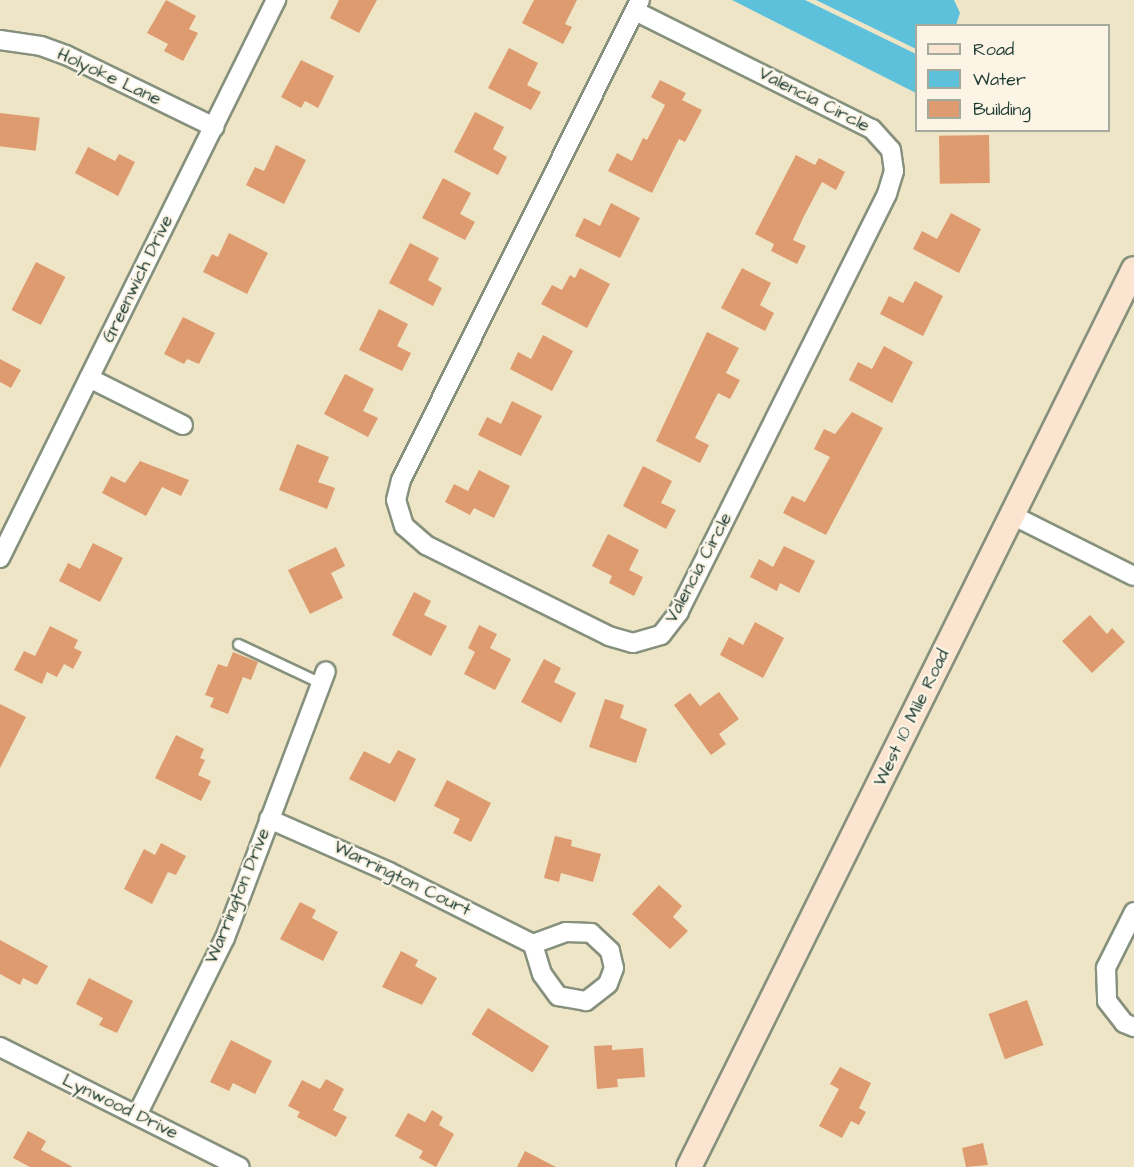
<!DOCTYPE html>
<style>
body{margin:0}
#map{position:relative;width:1134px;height:1167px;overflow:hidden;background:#eee5c6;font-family:"Architects Daughter",sans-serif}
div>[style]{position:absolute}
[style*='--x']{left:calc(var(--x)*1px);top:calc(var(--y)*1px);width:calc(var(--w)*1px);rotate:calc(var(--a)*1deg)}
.water>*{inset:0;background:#5ec1dc}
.building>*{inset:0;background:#df9b70;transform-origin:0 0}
.roads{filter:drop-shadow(2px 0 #86917d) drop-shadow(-2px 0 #86917d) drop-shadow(0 2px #86917d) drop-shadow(0 -2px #86917d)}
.lane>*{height:9px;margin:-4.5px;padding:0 4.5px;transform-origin:4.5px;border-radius:4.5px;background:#fff}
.street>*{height:18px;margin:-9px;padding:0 9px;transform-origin:9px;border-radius:9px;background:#fff}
.secondary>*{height:24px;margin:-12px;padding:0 12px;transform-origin:12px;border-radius:12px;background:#fce5d0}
span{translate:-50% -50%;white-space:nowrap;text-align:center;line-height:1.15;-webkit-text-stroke:4.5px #fcf5e5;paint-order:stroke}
.street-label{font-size:18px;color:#1f3d34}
.legend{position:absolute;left:915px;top:24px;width:195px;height:108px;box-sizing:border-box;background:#fcf5e5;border:2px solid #a4ab9e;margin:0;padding:8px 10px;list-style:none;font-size:18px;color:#1f3d34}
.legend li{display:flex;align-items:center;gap:12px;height:30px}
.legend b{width:30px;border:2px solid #a4ab9e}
</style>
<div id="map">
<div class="water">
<i style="clip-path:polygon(732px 0,805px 0,916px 54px,916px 93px)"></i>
<i style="clip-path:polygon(816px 0,954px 0,960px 13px,956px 25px,916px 26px,916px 49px)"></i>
</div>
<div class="building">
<i style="clip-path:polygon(166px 0,196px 16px,189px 29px,198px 33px,183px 61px,164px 51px,168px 44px,147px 33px)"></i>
<i style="clip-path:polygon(339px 0,377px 0,359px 33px,330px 18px)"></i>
<i style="clip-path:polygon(534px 0,577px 0,565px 24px,572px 27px,563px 44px,522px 23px)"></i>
<i style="clip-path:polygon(509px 48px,538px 63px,527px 85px,541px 92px,531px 110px,488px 88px)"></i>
<i style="clip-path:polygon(301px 60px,334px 76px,318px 108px,305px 101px,301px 108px,281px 97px)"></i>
<i style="clip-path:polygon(660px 80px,686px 93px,682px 100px,702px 110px,685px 142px,679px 139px,652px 193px,608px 171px,617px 153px,632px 161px,643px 138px,647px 140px,665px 105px,651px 97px)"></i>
<i style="clip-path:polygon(475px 112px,504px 127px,493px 149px,507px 157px,498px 175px,454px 152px)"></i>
<i style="left:0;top:113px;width:40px;height:33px;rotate:7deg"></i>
<i style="left:989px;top:135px;width:48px;height:50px;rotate:89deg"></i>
<i style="clip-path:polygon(276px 145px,306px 160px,284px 204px,246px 185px,255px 167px,264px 171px)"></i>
<i style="clip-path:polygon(88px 147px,115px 161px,119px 154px,135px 162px,118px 196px,75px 173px)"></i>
<i style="clip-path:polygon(796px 155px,815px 165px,819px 158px,845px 172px,836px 190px,822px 182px,803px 218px,793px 240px,806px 246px,797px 264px,771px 251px,774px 244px,755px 234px)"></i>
<i style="clip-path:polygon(443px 178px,471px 193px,460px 214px,475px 222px,465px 240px,422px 218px)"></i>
<i style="clip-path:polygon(611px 203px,640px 218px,620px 258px,575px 236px,584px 218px,600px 226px)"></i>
<i style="clip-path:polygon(951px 213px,981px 229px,959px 273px,913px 249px,922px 231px,937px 239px)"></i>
<i style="clip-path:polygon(229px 233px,268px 253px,247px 294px,203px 272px,212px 254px,218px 257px)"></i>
<i style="clip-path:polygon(410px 243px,439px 258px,428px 280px,442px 288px,433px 306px,389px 283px)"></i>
<i style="left:36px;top:262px;width:33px;height:54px;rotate:27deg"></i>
<i style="clip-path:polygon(580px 268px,610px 284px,587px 328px,541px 304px,552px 285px,562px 290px,570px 275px,575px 278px)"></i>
<i style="clip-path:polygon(742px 268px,771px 283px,760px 305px,774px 313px,765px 331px,721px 308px)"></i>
<i style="clip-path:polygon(915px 281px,943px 296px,923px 336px,880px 314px,889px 296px,903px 303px)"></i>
<i style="clip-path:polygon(379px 309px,408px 324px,397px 346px,411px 353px,402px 371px,359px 350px)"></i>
<i style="clip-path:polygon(183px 317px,215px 333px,199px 364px,187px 359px,184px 364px,164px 354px)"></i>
<i style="clip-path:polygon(707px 332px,739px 348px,726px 373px,740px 380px,730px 399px,718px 393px,695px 438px,709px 445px,700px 463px,656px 441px)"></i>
<i style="clip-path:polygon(543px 335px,573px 351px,552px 391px,510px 369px,518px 352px,531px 359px)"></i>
<i style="clip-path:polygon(884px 346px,913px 362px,892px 403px,849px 380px,858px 362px,872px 369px)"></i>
<i style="clip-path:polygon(0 359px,21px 370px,11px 388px,0 382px)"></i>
<i style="clip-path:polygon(345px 374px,374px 389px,363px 411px,378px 418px,368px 437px,324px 414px)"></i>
<i style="clip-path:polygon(512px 401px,542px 416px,521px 456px,478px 435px,487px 417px,501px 424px)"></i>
<i style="clip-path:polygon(852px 412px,883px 428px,826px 535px,783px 513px,792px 496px,805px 502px,830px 457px,814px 449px,824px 429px,835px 434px)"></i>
<i style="clip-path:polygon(297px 444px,329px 457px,318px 482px,335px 488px,327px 509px,279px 490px)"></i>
<i style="clip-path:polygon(140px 461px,189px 480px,181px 496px,162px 487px,146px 516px,102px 493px,111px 476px,125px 483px)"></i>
<i style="clip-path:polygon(643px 466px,672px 481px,661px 503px,676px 510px,666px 529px,623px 506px)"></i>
<i style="clip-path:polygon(479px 470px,510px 486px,494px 518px,474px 508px,470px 515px,445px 502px,454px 484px,468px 491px)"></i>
<i style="clip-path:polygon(608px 534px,639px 550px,629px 570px,643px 577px,634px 596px,609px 583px,612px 576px,592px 566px)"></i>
<i style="clip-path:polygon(93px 543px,123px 558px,100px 602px,59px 581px,68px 563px,80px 569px)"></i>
<i style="clip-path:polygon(784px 546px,815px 561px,799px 593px,780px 583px,777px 591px,750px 577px,759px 559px,773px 567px)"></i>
<i style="clip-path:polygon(336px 547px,345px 566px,331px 573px,343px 598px,310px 614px,288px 570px)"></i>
<i style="clip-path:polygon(414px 592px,431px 601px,424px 615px,447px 626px,431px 656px,392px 635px)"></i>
<i style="clip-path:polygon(1090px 615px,1107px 634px,1112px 628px,1125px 642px,1092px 673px,1062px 641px)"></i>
<i style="clip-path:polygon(755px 622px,784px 638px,763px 678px,720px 655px,729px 637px,743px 645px)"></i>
<i style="clip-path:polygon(479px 625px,497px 634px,490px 648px,511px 659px,495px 690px,464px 674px,475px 652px,468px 648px)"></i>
<i style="clip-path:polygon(50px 626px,78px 640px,74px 648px,82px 652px,73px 669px,64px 664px,57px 677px,47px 672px,42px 684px,14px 670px,24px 651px,35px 656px)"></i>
<i style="clip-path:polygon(233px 652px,258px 662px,251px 680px,243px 677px,228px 714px,210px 707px,214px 698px,205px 695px,218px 664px,227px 667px)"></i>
<i style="clip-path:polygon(544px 659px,561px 668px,554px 682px,576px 693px,561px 723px,521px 702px)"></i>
<i style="clip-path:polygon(719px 692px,739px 719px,719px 734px,726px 744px,711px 755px,674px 705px,690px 693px,700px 706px)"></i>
<i style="clip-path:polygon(605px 699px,624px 705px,620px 718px,647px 729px,636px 763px,589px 747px)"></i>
<i style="clip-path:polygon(0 704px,26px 717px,0 768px)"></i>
<i style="clip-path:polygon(176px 735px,204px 749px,200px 758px,205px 760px,198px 775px,211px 781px,201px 801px,155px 778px)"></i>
<i style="clip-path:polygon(398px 750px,416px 759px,395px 802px,349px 779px,364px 751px,390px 764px)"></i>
<i style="clip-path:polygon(447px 780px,491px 803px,471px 842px,453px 833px,460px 819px,434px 806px)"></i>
<i style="clip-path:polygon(555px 836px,572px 840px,571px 846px,601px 854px,593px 882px,561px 873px,559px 882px,544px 878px)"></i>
<i style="clip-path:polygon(161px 843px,186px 856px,176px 875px,168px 872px,152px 904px,124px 889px,144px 849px,155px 855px)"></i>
<i style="clip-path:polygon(659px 885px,682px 906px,673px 917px,688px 931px,670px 949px,632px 914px)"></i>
<i style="clip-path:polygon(300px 902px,316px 910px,312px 918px,338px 932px,323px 961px,280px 939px)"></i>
<i style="clip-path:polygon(0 940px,48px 966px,37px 985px,23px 978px,20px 985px,0 974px)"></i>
<i style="clip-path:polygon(401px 951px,418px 960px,415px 966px,437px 978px,422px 1005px,382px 987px)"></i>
<i style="clip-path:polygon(89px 978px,133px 1001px,117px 1033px,99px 1025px,103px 1018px,76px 1004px)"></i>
<i style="left:1027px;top:1000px;width:48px;height:41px;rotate:70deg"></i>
<i style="left:488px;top:1008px;width:72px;height:31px;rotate:32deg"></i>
<i style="clip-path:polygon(231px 1040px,272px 1061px,255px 1094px,233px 1083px,229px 1091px,210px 1082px)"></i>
<i style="clip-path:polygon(612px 1045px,612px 1050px,643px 1048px,645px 1077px,617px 1079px,618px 1087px,597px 1089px,594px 1046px)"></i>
<i style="clip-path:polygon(840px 1067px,871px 1083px,859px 1108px,866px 1112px,859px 1125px,851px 1121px,842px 1138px,819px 1126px,839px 1089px,830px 1084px)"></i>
<i style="clip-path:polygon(326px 1079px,344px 1089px,333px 1110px,347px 1117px,336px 1137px,297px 1117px,300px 1112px,288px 1106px,302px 1080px,320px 1089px)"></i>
<i style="clip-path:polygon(432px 1110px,443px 1117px,439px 1125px,454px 1134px,436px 1167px,419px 1158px,423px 1151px,395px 1136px,408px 1113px,425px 1122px)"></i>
<i style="clip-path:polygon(28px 1131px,46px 1141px,41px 1150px,73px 1167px,30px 1167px,13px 1158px)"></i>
<i style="clip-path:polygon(983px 1143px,988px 1165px,966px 1167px,962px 1148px)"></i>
<i style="clip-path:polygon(525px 1151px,556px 1167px,517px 1167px)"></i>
</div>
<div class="roads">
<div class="lane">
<i style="--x:238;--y:644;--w:92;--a:25.2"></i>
</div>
<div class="street">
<i style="--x:635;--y:11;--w:265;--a:26.5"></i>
<i style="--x:872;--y:129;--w:28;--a:48"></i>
<i style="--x:891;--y:150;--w:21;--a:82"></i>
<i style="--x:894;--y:171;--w:24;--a:107"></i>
<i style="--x:887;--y:194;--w:467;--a:116.5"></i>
<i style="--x:679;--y:612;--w:29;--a:128"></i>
<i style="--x:661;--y:635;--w:29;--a:164"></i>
<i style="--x:633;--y:643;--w:25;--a:-164"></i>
<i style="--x:609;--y:636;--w:204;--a:-153.6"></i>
<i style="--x:426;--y:545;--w:29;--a:-139"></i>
<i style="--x:404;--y:526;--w:27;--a:-107"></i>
<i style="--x:396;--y:500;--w:21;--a:-76"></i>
<i style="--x:401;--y:480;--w:536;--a:-63.53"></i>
<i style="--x:0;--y:40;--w:41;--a:8.3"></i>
<i style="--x:41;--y:46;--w:27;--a:20"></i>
<i style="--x:66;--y:55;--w:165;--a:25.9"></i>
<i style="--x:89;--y:378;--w:105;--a:26.6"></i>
<i style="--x:1012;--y:515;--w:136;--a:26.6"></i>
<i style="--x:0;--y:558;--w:623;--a:-63.68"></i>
<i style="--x:269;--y:819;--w:131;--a:23.8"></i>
<i style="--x:389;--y:872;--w:161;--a:26.6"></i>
<i style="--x:533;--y:944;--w:35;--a:-20"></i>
<i style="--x:566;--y:932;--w:25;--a:2"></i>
<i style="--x:591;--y:933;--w:26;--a:43"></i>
<i style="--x:610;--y:951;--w:17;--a:77"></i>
<i style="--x:614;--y:968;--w:17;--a:111"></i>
<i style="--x:608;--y:984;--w:28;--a:142"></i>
<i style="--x:586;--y:1001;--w:28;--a:-170"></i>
<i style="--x:558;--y:996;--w:27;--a:-126"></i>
<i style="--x:542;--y:974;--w:31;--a:-107"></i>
<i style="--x:1134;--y:912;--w:63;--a:116.6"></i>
<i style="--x:1106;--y:968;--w:33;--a:88"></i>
<i style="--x:1107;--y:1001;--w:28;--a:52"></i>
<i style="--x:1124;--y:1023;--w:11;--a:22"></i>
<i style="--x:0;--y:1047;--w:268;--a:26.6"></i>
<i style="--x:137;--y:1115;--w:198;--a:-63.6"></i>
<i style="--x:225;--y:938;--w:285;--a:-69.3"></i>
</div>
<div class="secondary">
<i style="--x:689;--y:1167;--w:1002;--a:-63.64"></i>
</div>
</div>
<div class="street-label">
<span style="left:109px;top:77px;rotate:25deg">Holyoke Lane</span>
<span style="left:814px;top:100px;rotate:27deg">Valencia Circle</span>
<span style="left:138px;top:279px;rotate:-64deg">Greenwich Drive</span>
<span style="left:699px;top:568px;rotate:-62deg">Valencia Circle</span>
<span style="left:912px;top:718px;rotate:-64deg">West 10 Mile Road</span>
<span style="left:402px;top:879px;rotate:26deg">Warrington Court</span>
<span style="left:238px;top:896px;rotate:-68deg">Warrington Drive</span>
<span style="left:120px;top:1107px;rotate:26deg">Lynwood Drive</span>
</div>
<ul class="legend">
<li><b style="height:8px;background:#fce5d0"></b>Road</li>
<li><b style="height:16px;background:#5ec1dc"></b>Water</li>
<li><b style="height:16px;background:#df9b70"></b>Building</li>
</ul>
</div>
